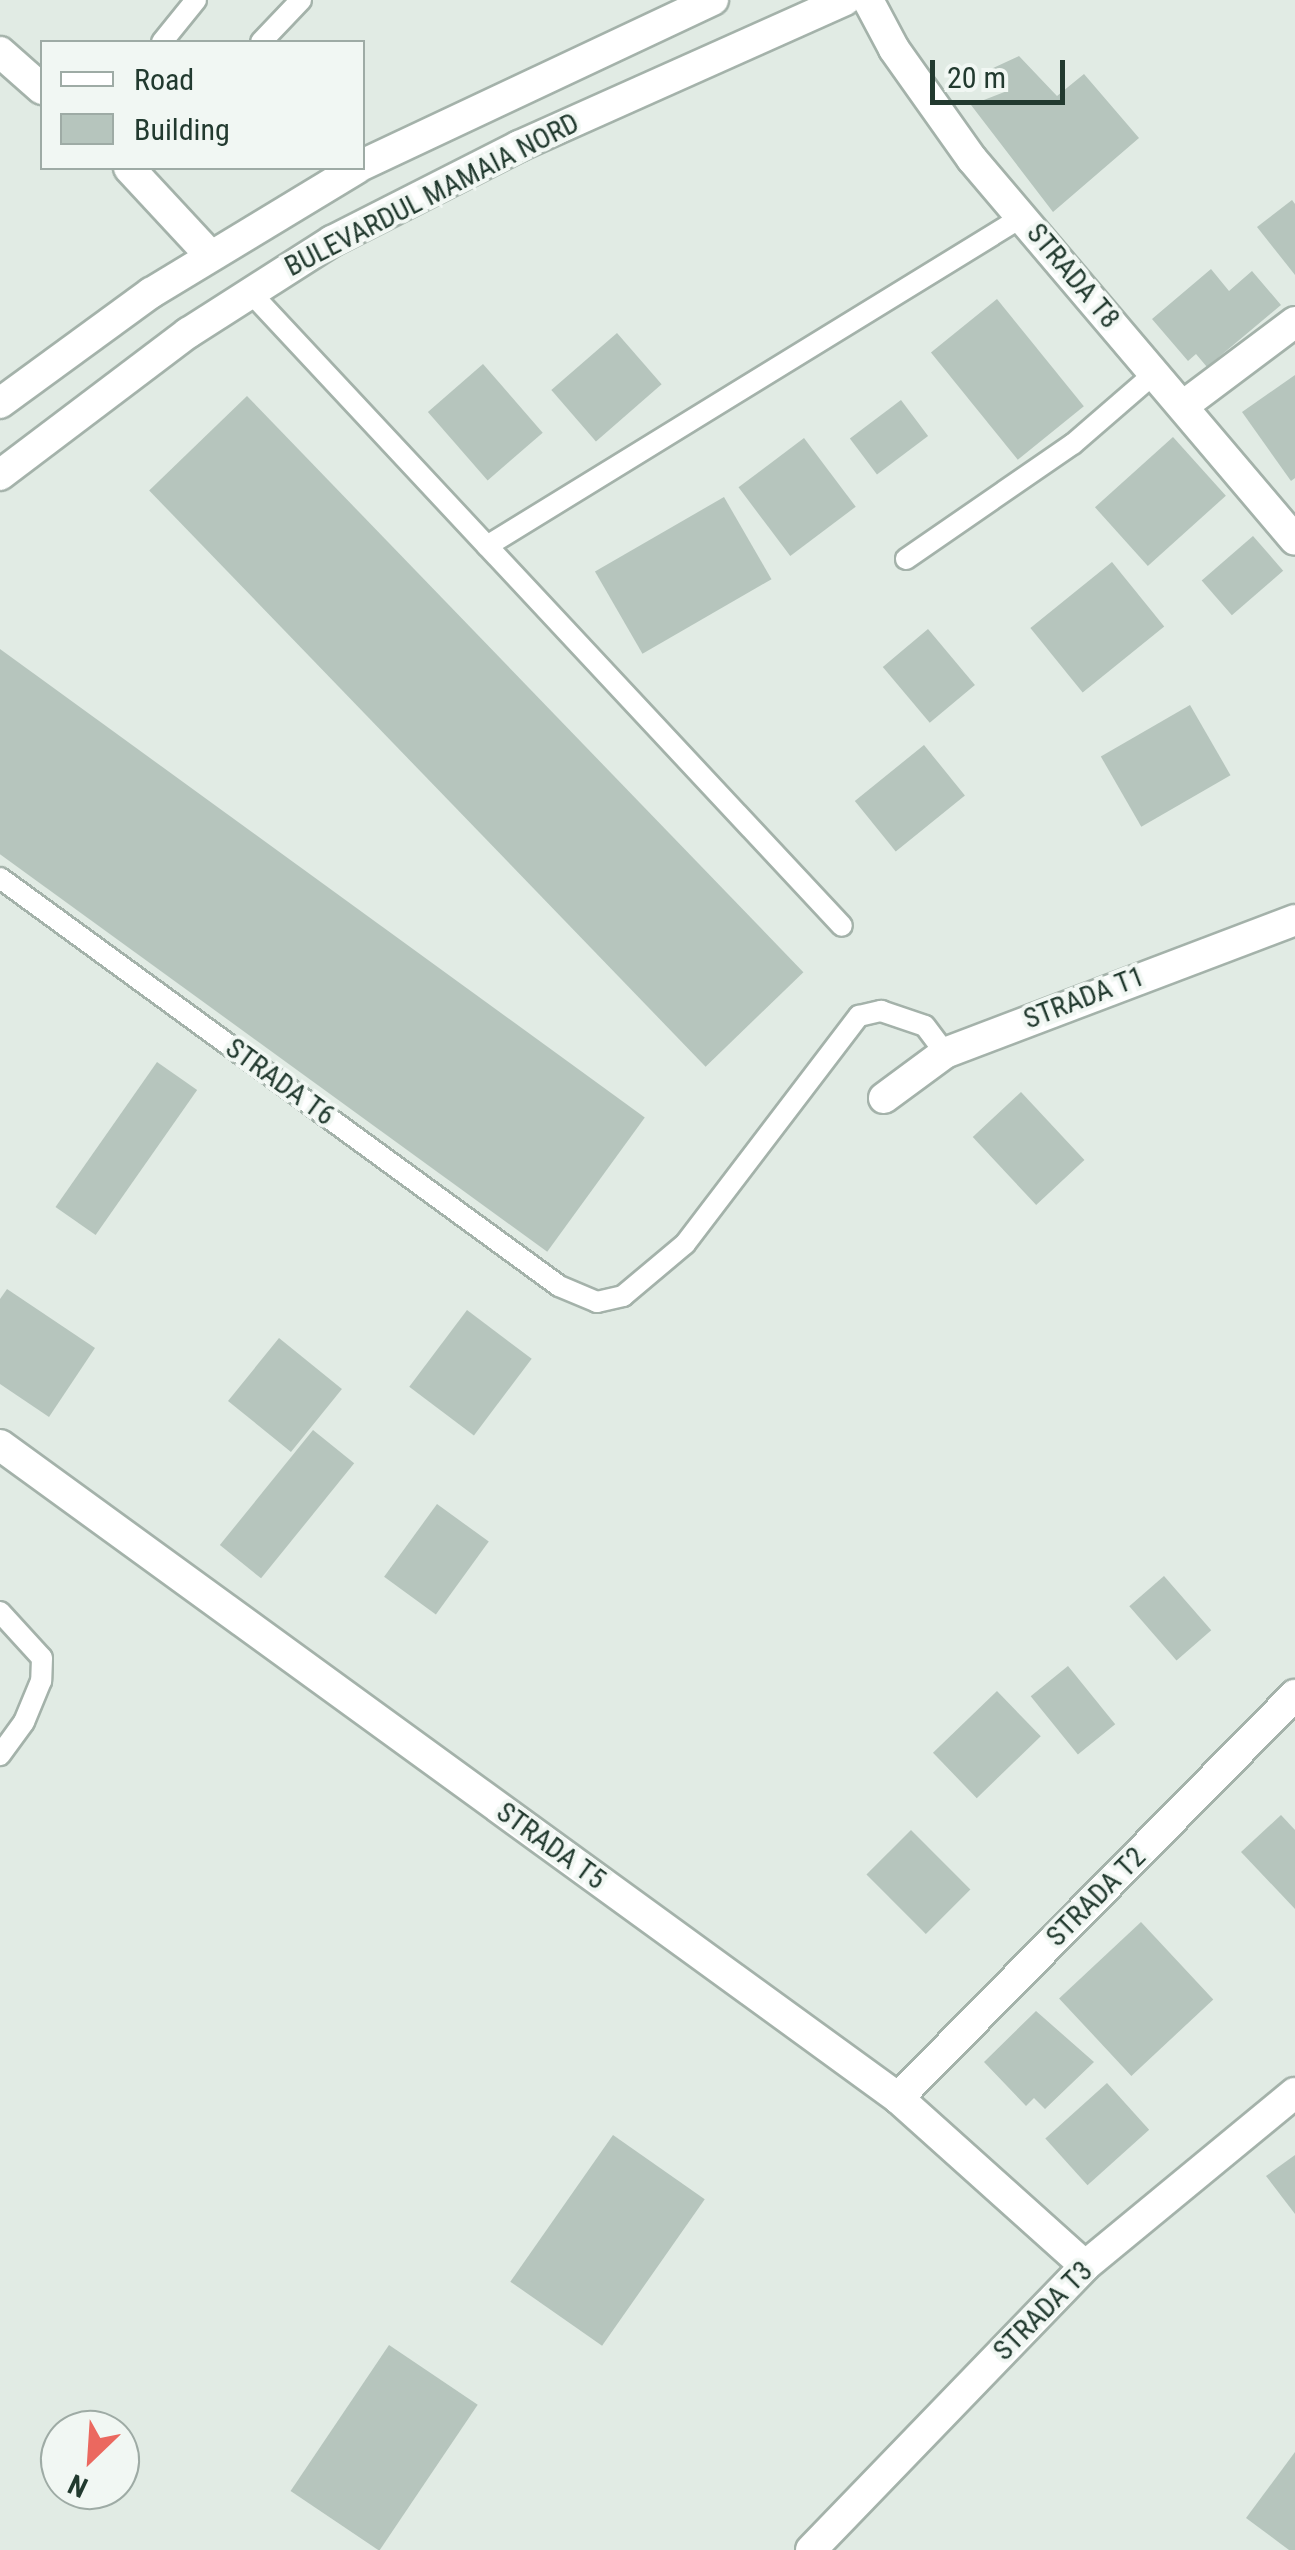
<!DOCTYPE html>
<style>
body{margin:0}
#map{position:relative;width:1295px;height:2550px;overflow:hidden;background:#e1ebe4;font-family:"Roboto Condensed",sans-serif}
div>[style]{position:absolute}
[style*='--x']{left:calc(var(--x)*1px);top:calc(var(--y)*1px);width:calc(var(--w)*1px);rotate:calc(var(--a)*1deg)}
.building>*{inset:0;background:#b6c5bd;transform-origin:0 0}
.roads{filter:drop-shadow(2px 0 #a4b2aa) drop-shadow(-2px 0 #a4b2aa) drop-shadow(0 2px #a4b2aa) drop-shadow(0 -2px #a4b2aa)}
.lane>*{height:20px;margin:-10px;padding:0 10px;transform-origin:10px;border-radius:10px;background:#fff}
.street>*{height:30px;margin:-15px;padding:0 15px;transform-origin:15px;border-radius:15px;background:#fff}
.secondary>*{height:30px;margin:-15px;padding:0 15px;transform-origin:15px;border-radius:15px;background:#fff}
span{translate:-50% -50%;white-space:nowrap;text-align:center;line-height:1.15;-webkit-text-stroke:8px #f1f7f3;paint-order:stroke}
.street-label{font-size:28px;color:#223a2f}
.legend{position:absolute;left:40px;top:40px;width:325px;height:130px;box-sizing:border-box;background:#f1f7f3;border:2px solid #9eaba5;margin:0;padding:12px 18px;list-style:none;font-size:30px;color:#223a2f}
.legend li{display:flex;align-items:center;gap:20px;height:50px}
.legend b{width:50px;border:2px solid #9eaba5}
.north{position:absolute;left:40px;top:2410px;width:100px;height:100px;box-sizing:border-box;background:#f1f7f3;border:2px solid #9eaba5;border-radius:50%;rotate:205deg;font-size:28px;font-weight:700;line-height:40px;text-align:center;color:#223a2f}
.north::after{content:'';display:block;margin:auto;width:35px;height:45px;background:#eb685f;clip-path:polygon(50% 0,100% 100%,50% 72%,0 100%)}
.scale{position:absolute;left:930px;top:60px;width:135px;height:45px;box-sizing:border-box;border:5px solid #223a2f;border-top:0;padding-left:12px;font-size:30px;line-height:35px;white-space:nowrap;color:#223a2f;-webkit-text-stroke:8px #f1f7f3;paint-order:stroke}
</style>
<div id="map">
<div class="building">
<i style="clip-path:polygon(1019px 56px,1057px 96px,1084px 74px,1139px 138px,1053px 212px,971px 105px,1007px 91px,991px 69px)"></i>
<i style="clip-path:polygon(1292px 200px,1295px 204px,1295px 275px,1257px 227px)"></i>
<i style="clip-path:polygon(1211px 269px,1229px 291px,1252px 271px,1281px 305px,1207px 367px,1196px 354px,1188px 361px,1152px 319px)"></i>
<i style="left:997px;top:299px;width:138px;height:85px;rotate:51deg"></i>
<i style="left:617px;top:333px;width:68px;height:87px;rotate:49deg"></i>
<i style="left:483px;top:364px;width:91px;height:73px;rotate:49deg"></i>
<i style="clip-path:polygon(1295px 375px,1295px 478px,1291px 481px,1242px 412px)"></i>
<i style="left:247px;top:396px;width:801px;height:136px;rotate:46deg"></i>
<i style="left:901px;top:400px;width:45px;height:64px;rotate:53deg"></i>
<i style="left:1173px;top:437px;width:79px;height:105px;rotate:48deg"></i>
<i style="left:804px;top:438px;width:86px;height:82px;rotate:53deg"></i>
<i style="left:724px;top:497px;width:95px;height:149px;rotate:60deg"></i>
<i style="left:1253px;top:536px;width:46px;height:68px;rotate:49deg"></i>
<i style="left:1112px;top:562px;width:83px;height:105px;rotate:51deg"></i>
<i style="left:928px;top:629px;width:73px;height:59px;rotate:50deg"></i>
<i style="left:0;top:649px;width:797px;height:166px;rotate:36deg"></i>
<i style="left:1190px;top:705px;width:81px;height:103px;rotate:60deg"></i>
<i style="left:924px;top:745px;width:65px;height:89px;rotate:51deg"></i>
<i style="left:157px;top:1062px;width:49px;height:177px;rotate:35deg"></i>
<i style="left:1021px;top:1092px;width:93px;height:66px;rotate:47deg"></i>
<i style="clip-path:polygon(7px 1289px,95px 1348px,49px 1417px,0 1384px,0 1299px)"></i>
<i style="left:467px;top:1310px;width:81px;height:96px;rotate:37deg"></i>
<i style="left:279px;top:1338px;width:81px;height:81px;rotate:39deg"></i>
<i style="left:313px;top:1430px;width:53px;height:148px;rotate:39deg"></i>
<i style="left:437px;top:1504px;width:64px;height:90px;rotate:36deg"></i>
<i style="left:1164px;top:1576px;width:72px;height:46px;rotate:49deg"></i>
<i style="left:1068px;top:1666px;width:75px;height:48px;rotate:51deg"></i>
<i style="left:997px;top:1691px;width:63px;height:89px;rotate:46deg"></i>
<i style="clip-path:polygon(1281px 1815px,1295px 1830px,1295px 1909px,1241px 1852px)"></i>
<i style="left:911px;top:1830px;width:84px;height:63px;rotate:45deg"></i>
<i style="left:1141px;top:1922px;width:106px;height:112px;rotate:47deg"></i>
<i style="clip-path:polygon(1036px 2011px,1094px 2062px,1045px 2109px,1034px 2098px,1026px 2106px,984px 2062px)"></i>
<i style="left:1107px;top:2083px;width:63px;height:83px;rotate:48deg"></i>
<i style="left:613px;top:2135px;width:112px;height:179px;rotate:35deg"></i>
<i style="clip-path:polygon(1295px 2155px,1295px 2214px,1266px 2176px)"></i>
<i style="left:389px;top:2345px;width:107px;height:176px;rotate:34deg"></i>
<i style="clip-path:polygon(1295px 2452px,1295px 2550px,1289px 2550px,1246px 2518px)"></i>
</div>
<div class="roads">
<div class="lane">
<i style="--x:162;--y:42;--w:54;--a:-51"></i>
<i style="--x:261;--y:42;--w:58;--a:-46.4"></i>
<i style="--x:250;--y:292;--w:867;--a:46.96"></i>
<i style="--x:487;--y:546;--w:628;--a:-31.59"></i>
<i style="--x:906;--y:559;--w:203;--a:-34.6"></i>
<i style="--x:1073;--y:444;--w:108;--a:-40.9"></i>
<i style="--x:0;--y:878;--w:692;--a:36.12"></i>
<i style="--x:559;--y:1286;--w:41;--a:22.8"></i>
<i style="--x:597;--y:1302;--w:27;--a:-13"></i>
<i style="--x:623;--y:1296;--w:81;--a:-40"></i>
<i style="--x:685;--y:1244;--w:287;--a:-52.7"></i>
<i style="--x:859;--y:1016;--w:23;--a:-13"></i>
<i style="--x:881;--y:1011;--w:46;--a:18.8"></i>
<i style="--x:925;--y:1026;--w:34;--a:53"></i>
<i style="--x:0;--y:1612;--w:62;--a:47.6"></i>
<i style="--x:42;--y:1658;--w:23;--a:92"></i>
<i style="--x:41;--y:1681;--w:44;--a:112.5"></i>
<i style="--x:24;--y:1722;--w:41;--a:126"></i>
</div>
<div class="street">
<i style="--x:868;--y:0;--w:55;--a:62"></i>
<i style="--x:894;--y:49;--w:135;--a:54.7"></i>
<i style="--x:972;--y:159;--w:499;--a:49.7"></i>
<i style="--x:0;--y:52;--w:56;--a:41.4"></i>
<i style="--x:129;--y:168;--w:117;--a:47.1"></i>
<i style="--x:1183;--y:406;--w:140;--a:-36.9"></i>
<i style="--x:884;--y:1098;--w:76;--a:-36.4"></i>
<i style="--x:945;--y:1053;--w:374;--a:-20.8"></i>
<i style="--x:0;--y:1445;--w:1110;--a:36.02"></i>
<i style="--x:898;--y:2098;--w:251;--a:41.9"></i>
<i style="--x:898;--y:2098;--w:566;--a:-45.43"></i>
<i style="--x:811;--y:2550;--w:395;--a:-46"></i>
<i style="--x:1085;--y:2266;--w:272;--a:-39.5"></i>
</div>
<div class="secondary">
<i style="--x:362;--y:165;--w:388;--a:-25.2"></i>
<i style="--x:0;--y:403;--w:187;--a:-36.1"></i>
<i style="--x:151;--y:293;--w:241;--a:-31.2"></i>
<i style="--x:0;--y:475;--w:236;--a:-37.1"></i>
<i style="--x:188;--y:333;--w:171;--a:-32.6"></i>
<i style="--x:332;--y:241;--w:210;--a:-26.9"></i>
<i style="--x:519;--y:146;--w:357;--a:-24.1"></i>
</div>
</div>
<div class="street-label">
<span style="left:432px;top:195px;rotate:-27deg">BULEVARDUL MAMAIA NORD</span>
<span style="left:1073px;top:276px;rotate:50deg">STRADA T8</span>
<span style="left:1084px;top:998px;rotate:-21deg">STRADA T1</span>
<span style="left:280px;top:1082px;rotate:36deg">STRADA T6</span>
<span style="left:551px;top:1846px;rotate:36deg">STRADA T5</span>
<span style="left:1096px;top:1897px;rotate:-45deg">STRADA T2</span>
<span style="left:1043px;top:2311px;rotate:-45deg">STRADA T3</span>
</div>
<ul class="legend">
<li><b style="height:12px;background:#fff"></b>Road</li>
<li><b style="height:28px;background:#b6c5bd"></b>Building</li>
</ul>
<div class="north">N</div>
<div class="scale">20 m</div>
</div>
